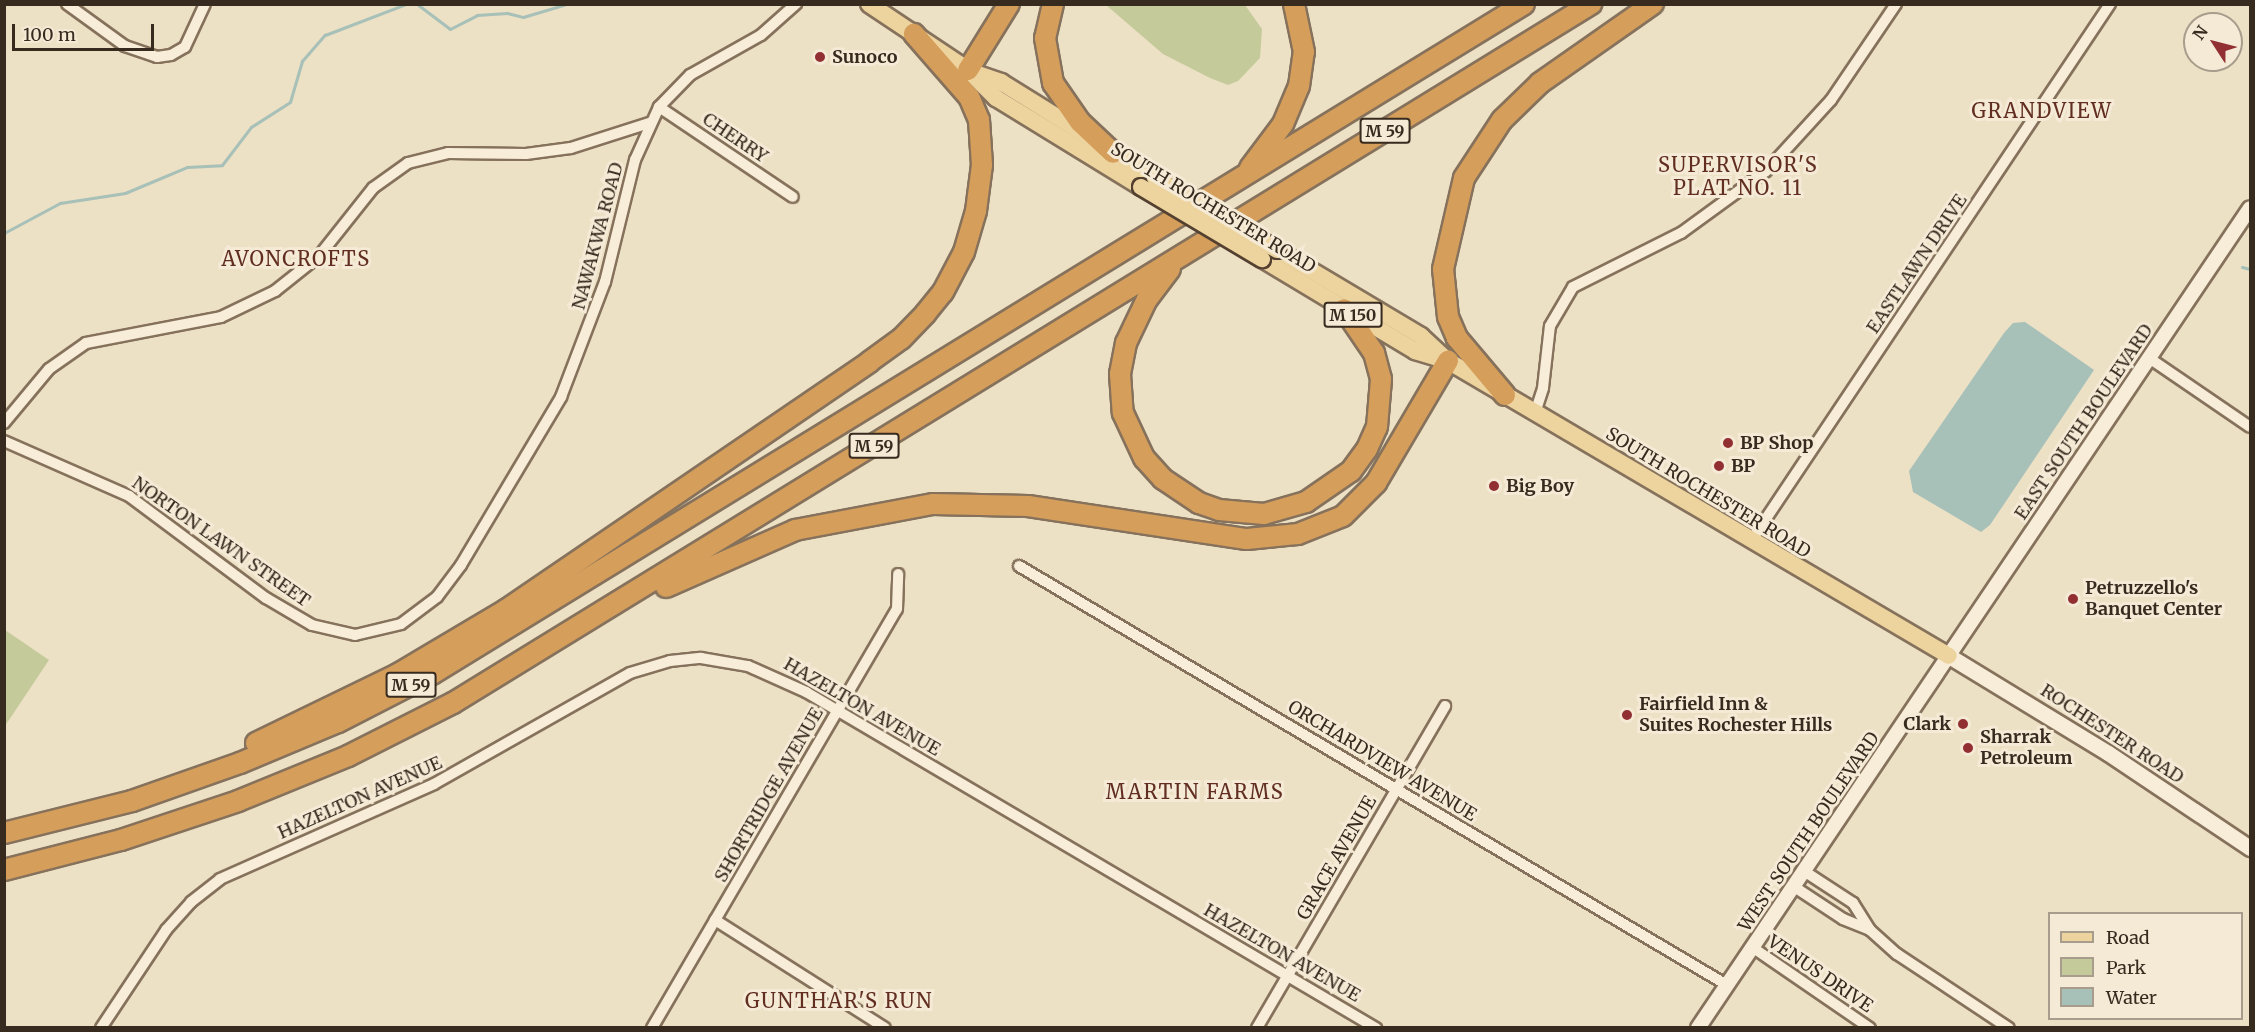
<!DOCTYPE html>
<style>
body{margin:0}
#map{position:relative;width:2255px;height:1032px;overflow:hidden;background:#ece0c5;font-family:Merriweather,serif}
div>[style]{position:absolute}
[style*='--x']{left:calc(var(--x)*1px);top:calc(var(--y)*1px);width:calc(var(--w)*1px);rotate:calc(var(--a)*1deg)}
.green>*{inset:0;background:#c5ca9a}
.water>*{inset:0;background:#a7c0b8}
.stream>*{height:3px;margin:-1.5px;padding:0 1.5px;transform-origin:1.5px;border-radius:1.5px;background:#a7c0b8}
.roads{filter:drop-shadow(2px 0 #86725c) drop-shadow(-2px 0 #86725c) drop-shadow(0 2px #86725c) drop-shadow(0 -2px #86725c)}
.minor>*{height:10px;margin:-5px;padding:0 5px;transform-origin:5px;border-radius:5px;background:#f7edd8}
.tertiary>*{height:14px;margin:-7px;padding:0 7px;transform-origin:7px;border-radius:7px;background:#f7edd8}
.secondary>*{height:15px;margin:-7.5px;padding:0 7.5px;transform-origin:7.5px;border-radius:7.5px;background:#f7edd8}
.primary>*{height:16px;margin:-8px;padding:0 8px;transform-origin:8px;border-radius:8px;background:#edd49f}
.motorway>*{height:20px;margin:-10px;padding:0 10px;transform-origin:10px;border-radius:10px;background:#d69e5b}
.bridges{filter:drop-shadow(2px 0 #544030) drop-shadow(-2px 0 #544030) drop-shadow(0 2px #544030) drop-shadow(0 -2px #544030)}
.primary-bridge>*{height:16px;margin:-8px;padding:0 8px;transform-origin:8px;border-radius:8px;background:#edd49f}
.dots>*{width:16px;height:16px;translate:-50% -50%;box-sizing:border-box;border:3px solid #f4ead5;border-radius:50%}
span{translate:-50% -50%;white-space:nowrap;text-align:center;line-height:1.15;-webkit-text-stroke:6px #f4ead5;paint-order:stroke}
.shield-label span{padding:2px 4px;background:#f4ead5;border:2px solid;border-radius:4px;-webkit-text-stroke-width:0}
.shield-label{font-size:16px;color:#372a1f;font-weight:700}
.poi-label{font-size:18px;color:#372a1f;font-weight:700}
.left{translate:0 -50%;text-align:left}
.right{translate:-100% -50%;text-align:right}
.street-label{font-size:18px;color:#372a1f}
.neighbourhood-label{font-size:20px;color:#612e21;letter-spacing:1.5px}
.frame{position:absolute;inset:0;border:6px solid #372a1f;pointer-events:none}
.legend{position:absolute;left:2048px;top:912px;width:195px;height:108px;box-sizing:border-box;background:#f4ead5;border:2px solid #a89d8c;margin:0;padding:8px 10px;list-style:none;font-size:18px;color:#372a1f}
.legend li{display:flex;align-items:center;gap:12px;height:30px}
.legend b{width:30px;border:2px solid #a89d8c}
.north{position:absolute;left:2183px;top:12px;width:60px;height:60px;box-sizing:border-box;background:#f4ead5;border:2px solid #a89d8c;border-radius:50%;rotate:306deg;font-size:16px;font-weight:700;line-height:24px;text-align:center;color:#372a1f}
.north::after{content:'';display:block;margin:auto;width:21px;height:27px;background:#922f32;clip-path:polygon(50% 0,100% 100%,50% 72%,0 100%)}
.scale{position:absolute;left:12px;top:24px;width:142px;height:27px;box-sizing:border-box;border:3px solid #372a1f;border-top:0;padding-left:8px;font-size:18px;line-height:21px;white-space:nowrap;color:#372a1f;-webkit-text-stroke:4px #f4ead5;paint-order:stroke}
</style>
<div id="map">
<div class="green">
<i style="clip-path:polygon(1106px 5px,1245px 5px,1262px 29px,1260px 58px,1238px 81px,1228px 85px,1210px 78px,1163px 54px)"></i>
<i style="clip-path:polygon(5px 630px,49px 660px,5px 726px)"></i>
</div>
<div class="water">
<i style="clip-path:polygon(2025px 322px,2094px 370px,1990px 525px,1981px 532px,1913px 492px,1909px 471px,2004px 333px,2013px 323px)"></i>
</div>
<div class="stream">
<i style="--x:417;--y:4;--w:41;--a:37.1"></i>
<i style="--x:450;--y:29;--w:30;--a:-27"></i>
<i style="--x:477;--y:15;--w:30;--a:-4"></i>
<i style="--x:507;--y:13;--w:16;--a:14"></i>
<i style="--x:523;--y:17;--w:46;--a:-16.5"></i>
<i style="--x:4;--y:233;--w:64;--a:-28.2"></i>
<i style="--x:60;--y:203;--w:66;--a:-8.7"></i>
<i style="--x:125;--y:193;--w:67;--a:-22.8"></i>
<i style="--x:187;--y:167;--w:35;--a:-3"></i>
<i style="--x:222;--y:165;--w:48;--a:-52.7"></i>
<i style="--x:251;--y:127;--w:46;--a:-32.7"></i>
<i style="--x:290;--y:102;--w:43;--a:-73.7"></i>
<i style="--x:302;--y:61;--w:35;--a:-49"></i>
<i style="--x:325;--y:35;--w:87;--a:-20.9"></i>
<i style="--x:2242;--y:267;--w:8;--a:14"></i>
</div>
<div class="roads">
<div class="minor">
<i style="--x:67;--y:4;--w:72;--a:35.9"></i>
<i style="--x:125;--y:46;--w:34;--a:19"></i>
<i style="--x:157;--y:57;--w:14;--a:-8"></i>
<i style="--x:171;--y:55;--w:16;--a:-30"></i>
<i style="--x:185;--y:47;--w:47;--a:-65.1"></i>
<i style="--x:659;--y:107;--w:161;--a:33.9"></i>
<i style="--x:2149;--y:358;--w:122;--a:34.3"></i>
<i style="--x:1535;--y:413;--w:26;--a:-72"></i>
<i style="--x:1543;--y:388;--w:62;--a:-83.6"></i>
<i style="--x:1550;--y:326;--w:45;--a:-59.5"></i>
<i style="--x:1573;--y:287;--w:121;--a:-26.6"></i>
<i style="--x:1681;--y:233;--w:105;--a:-36.1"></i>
<i style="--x:1766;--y:171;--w:96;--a:-47.5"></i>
<i style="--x:1831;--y:100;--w:116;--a:-55.9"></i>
<i style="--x:4;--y:423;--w:70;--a:-50.2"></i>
<i style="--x:49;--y:369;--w:45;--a:-35.1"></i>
<i style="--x:86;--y:343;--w:137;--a:-10.9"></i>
<i style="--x:221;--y:317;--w:60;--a:-25.7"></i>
<i style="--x:275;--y:291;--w:56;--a:-38.5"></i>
<i style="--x:319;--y:256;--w:87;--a:-51.5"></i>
<i style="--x:373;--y:188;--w:43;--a:-35.5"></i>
<i style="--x:408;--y:163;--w:41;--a:-14"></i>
<i style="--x:448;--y:153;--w:78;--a:0.7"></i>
<i style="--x:526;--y:154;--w:45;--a:-7.6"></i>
<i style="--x:571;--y:148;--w:82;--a:-17.8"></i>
<i style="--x:4;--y:441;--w:137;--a:23.7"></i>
<i style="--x:129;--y:496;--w:171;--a:36.7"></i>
<i style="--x:266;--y:598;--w:53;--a:30.4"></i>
<i style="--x:312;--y:625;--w:44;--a:13.1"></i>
<i style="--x:355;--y:635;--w:47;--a:-13.4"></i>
<i style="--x:401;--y:624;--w:45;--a:-36.9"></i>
<i style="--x:437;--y:597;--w:40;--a:-53"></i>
<i style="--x:461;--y:565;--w:196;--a:-59.2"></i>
<i style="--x:561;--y:397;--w:123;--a:-69.1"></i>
<i style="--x:605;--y:282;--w:126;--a:-76.2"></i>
<i style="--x:635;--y:160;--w:58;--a:-65.6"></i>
<i style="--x:659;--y:107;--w:45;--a:-45.9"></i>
<i style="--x:690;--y:75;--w:81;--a:-29.4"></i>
<i style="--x:761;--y:35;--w:47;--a:-41.5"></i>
<i style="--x:1751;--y:541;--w:646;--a:-56.24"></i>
<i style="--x:1019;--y:566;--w:823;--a:30.62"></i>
<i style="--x:1793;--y:886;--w:60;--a:33.4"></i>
<i style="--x:1843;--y:919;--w:29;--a:22"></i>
<i style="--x:1870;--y:930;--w:32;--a:-122"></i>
<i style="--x:1853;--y:903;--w:59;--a:-146.9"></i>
<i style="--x:715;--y:920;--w:201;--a:32.4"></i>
<i style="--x:1870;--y:930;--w:36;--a:42"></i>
<i style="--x:1897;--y:954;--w:134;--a:33.5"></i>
<i style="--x:1752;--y:947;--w:143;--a:34.5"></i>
<i style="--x:101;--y:1028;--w:118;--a:-56.4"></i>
<i style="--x:166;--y:930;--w:38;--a:-48"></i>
<i style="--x:191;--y:902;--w:37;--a:-38"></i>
<i style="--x:220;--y:879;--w:234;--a:-23.9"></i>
<i style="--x:434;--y:784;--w:225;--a:-29.5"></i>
<i style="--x:630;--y:673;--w:42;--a:-16.7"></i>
<i style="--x:670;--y:661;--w:31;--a:-6"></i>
<i style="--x:701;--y:658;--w:48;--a:9.7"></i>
<i style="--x:748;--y:666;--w:64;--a:24.1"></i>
<i style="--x:806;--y:692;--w:662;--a:30.52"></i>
<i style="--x:652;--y:1028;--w:485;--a:-59.7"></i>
<i style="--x:897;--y:609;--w:35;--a:-88"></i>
<i style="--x:1257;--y:1028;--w:373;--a:-59.7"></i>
</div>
<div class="tertiary">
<i style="--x:1698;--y:1028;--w:988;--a:-56.05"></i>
</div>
<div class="secondary">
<i style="--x:1949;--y:656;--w:186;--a:31.4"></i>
<i style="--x:2108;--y:753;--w:171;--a:33.8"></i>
</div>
<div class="primary">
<i style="--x:869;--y:4;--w:119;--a:33.7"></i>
<i style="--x:968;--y:70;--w:40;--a:45"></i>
<i style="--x:996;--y:98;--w:170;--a:31.5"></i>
<i style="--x:975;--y:73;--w:28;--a:19"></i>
<i style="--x:1001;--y:82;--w:181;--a:31.9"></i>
<i style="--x:1277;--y:250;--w:168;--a:30.8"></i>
<i style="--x:1421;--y:336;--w:34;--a:43"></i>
<i style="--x:1262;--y:259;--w:179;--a:31"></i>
<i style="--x:1415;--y:351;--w:34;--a:17"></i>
<i style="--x:1448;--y:361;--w:581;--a:30.49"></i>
</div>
<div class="motorway">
<i style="--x:1053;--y:4;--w:35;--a:103"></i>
<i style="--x:1045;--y:38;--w:46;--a:79.9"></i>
<i style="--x:1053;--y:83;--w:47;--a:55.3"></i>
<i style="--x:1080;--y:122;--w:45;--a:43.2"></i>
<i style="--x:968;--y:70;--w:78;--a:-58.2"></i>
<i style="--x:1250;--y:168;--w:55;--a:-53.1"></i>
<i style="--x:1283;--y:124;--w:41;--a:-67.2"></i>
<i style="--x:1299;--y:86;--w:34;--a:-82"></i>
<i style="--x:1304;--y:52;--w:49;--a:-101.8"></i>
<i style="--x:1170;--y:269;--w:38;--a:127"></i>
<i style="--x:1147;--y:299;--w:49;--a:115.5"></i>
<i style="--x:1126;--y:343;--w:32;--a:101"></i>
<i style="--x:1120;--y:374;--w:39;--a:86"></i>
<i style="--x:1123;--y:413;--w:50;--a:65"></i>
<i style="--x:1144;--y:458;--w:28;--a:48"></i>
<i style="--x:1163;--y:479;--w:43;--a:33.7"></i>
<i style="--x:1199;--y:503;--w:21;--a:19"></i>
<i style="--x:1219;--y:510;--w:45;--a:5.1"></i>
<i style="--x:1264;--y:514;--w:44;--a:-15.9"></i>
<i style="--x:1306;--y:502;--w:55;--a:-34.6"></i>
<i style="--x:1351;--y:471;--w:27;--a:-54"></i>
<i style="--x:1367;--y:449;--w:24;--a:-66"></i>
<i style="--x:1377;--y:427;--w:48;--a:-85.2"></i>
<i style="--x:1381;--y:379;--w:27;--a:-105"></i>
<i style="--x:1374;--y:353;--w:53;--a:-124.3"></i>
<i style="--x:1505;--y:395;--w:75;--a:-130.1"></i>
<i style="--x:1457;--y:338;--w:23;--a:-113"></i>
<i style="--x:1448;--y:317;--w:48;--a:-95.9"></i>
<i style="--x:1443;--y:269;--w:93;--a:-77"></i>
<i style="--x:1464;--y:178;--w:69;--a:-56.8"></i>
<i style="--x:1502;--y:120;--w:53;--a:-44.2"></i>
<i style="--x:1540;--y:83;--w:138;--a:-35"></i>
<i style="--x:666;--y:587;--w:141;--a:-23.8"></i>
<i style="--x:795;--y:530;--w:140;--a:-10.7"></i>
<i style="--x:933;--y:504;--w:95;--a:1.2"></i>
<i style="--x:1028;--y:506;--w:221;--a:8.6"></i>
<i style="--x:1247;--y:539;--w:51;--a:-5.6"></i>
<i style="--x:1298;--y:534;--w:48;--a:-21.8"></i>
<i style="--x:1343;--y:516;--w:47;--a:-45"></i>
<i style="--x:1376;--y:483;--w:142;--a:-59.5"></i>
<i style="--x:256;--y:743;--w:158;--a:-25.9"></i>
<i style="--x:398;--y:674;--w:126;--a:-30.7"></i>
<i style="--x:506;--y:610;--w:440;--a:-34.3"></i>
<i style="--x:869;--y:362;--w:39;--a:-36"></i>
<i style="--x:901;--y:339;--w:35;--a:-46"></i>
<i style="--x:925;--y:314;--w:28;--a:-51"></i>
<i style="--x:943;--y:292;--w:45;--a:-62.3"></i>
<i style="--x:964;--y:252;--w:43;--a:-73.7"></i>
<i style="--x:976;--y:211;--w:46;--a:-82.6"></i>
<i style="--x:982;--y:165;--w:45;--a:-93.8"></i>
<i style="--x:979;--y:120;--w:25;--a:-113"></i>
<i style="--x:969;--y:97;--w:84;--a:-131.1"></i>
<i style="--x:4;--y:833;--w:132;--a:-14"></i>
<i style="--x:132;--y:801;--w:114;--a:-19.4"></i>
<i style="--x:240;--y:763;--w:106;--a:-22.7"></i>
<i style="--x:338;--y:722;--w:106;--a:-27.1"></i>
<i style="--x:432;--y:674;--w:1281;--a:-31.53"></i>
<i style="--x:4;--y:870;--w:121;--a:-14.4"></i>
<i style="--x:121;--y:840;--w:123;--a:-18.4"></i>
<i style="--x:238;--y:801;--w:119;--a:-22.2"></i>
<i style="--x:348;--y:756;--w:118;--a:-26.8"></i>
<i style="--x:453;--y:703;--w:1336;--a:-31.56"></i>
</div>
</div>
<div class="bridges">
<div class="primary-bridge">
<i style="--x:1155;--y:178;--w:142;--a:30.5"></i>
<i style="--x:1141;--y:187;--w:141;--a:30.8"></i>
</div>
</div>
<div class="dots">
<i style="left:820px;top:57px;background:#922f32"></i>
<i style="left:1728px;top:443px;background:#922f32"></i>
<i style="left:1719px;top:466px;background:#922f32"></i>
<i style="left:1494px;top:486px;background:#922f32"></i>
<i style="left:2073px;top:599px;background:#922f32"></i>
<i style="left:1627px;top:715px;background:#922f32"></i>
<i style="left:1963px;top:724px;background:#922f32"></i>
<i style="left:1968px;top:748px;background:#922f32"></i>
</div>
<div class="shield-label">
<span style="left:1385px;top:131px">M 59</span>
<span style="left:1353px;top:315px">M 150</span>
<span style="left:874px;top:446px">M 59</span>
<span style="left:411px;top:685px">M 59</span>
</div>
<div class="poi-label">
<span class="left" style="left:832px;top:57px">Sunoco</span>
<span class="left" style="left:1740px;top:443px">BP Shop</span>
<span class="left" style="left:1731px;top:466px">BP</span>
<span class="left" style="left:1506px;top:486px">Big Boy</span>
<span class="left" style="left:2085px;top:599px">Petruzzello's<br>Banquet Center</span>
<span class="left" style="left:1639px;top:715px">Fairfield Inn &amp;<br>Suites Rochester Hills</span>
<span class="right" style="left:1951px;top:724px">Clark</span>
<span class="left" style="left:1980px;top:748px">Sharrak<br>Petroleum</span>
</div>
<div class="street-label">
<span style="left:735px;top:138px;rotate:34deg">CHERRY</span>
<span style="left:1213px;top:208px;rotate:31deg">SOUTH ROCHESTER ROAD</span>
<span style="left:598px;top:236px;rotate:-75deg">NAWAKWA ROAD</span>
<span style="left:1917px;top:264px;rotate:-56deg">EASTLAWN DRIVE</span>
<span style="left:2084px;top:422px;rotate:-56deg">EAST SOUTH BOULEVARD</span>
<span style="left:1708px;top:493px;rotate:31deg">SOUTH ROCHESTER ROAD</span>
<span style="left:221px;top:542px;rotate:35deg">NORTON LAWN STREET</span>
<span style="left:862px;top:707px;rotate:30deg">HAZELTON AVENUE</span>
<span style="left:2112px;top:734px;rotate:33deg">ROCHESTER ROAD</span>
<span style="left:1382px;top:761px;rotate:31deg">ORCHARDVIEW AVENUE</span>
<span style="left:769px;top:795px;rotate:-60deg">SHORTRIDGE AVENUE</span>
<span style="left:360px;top:798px;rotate:-24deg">HAZELTON AVENUE</span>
<span style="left:1809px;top:832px;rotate:-56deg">WEST SOUTH BOULEVARD</span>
<span style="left:1337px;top:858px;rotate:-60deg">GRACE AVENUE</span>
<span style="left:1282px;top:953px;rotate:30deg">HAZELTON AVENUE</span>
<span style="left:1820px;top:974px;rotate:34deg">VENUS DRIVE</span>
</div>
<div class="neighbourhood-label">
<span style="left:2042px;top:110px">GRANDVIEW</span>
<span style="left:1738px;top:176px">SUPERVISOR'S<br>PLAT NO. 11</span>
<span style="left:296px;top:258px">AVONCROFTS</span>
<span style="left:1195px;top:791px">MARTIN FARMS</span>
<span style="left:839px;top:1000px">GUNTHAR'S RUN</span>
</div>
<div class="frame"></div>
<ul class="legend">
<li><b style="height:8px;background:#edd49f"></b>Road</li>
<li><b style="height:16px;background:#c5ca9a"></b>Park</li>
<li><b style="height:16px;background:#a7c0b8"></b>Water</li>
</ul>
<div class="north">N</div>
<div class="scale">100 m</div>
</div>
